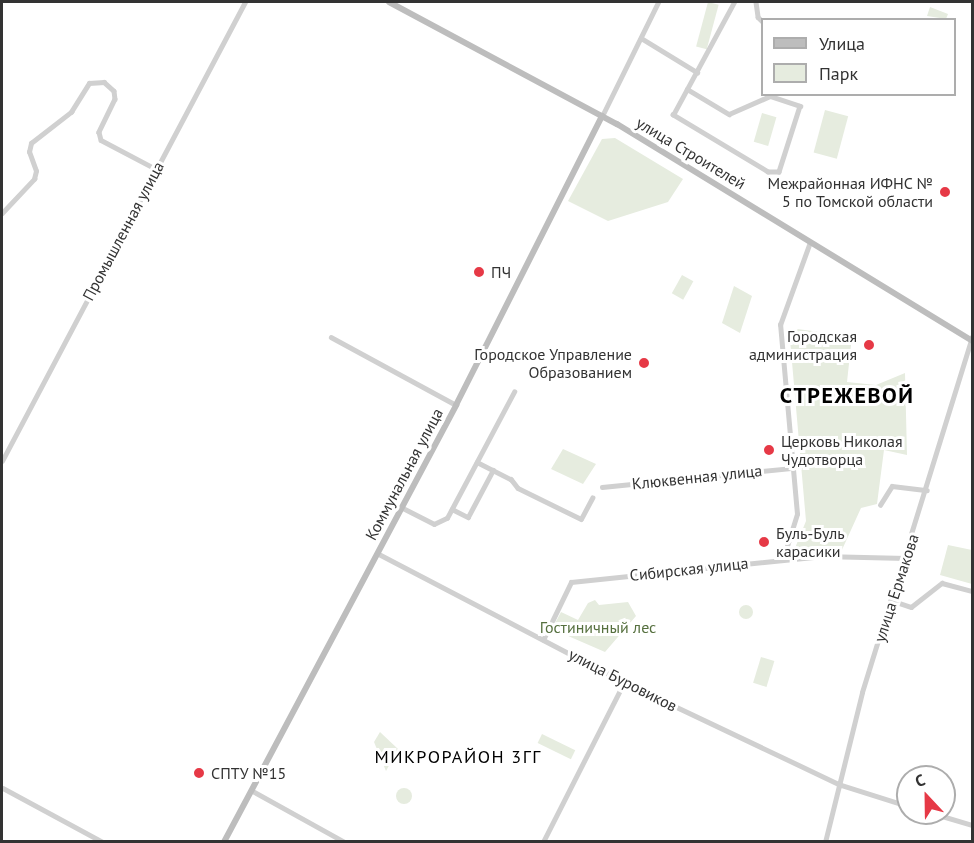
<!DOCTYPE html>
<meta charset="utf-8">
<style>
body{margin:0}
#map{position:relative;width:974px;height:843px;overflow:hidden;background:#fff;font-family:"PT Sans",sans-serif}
div>[style]{position:absolute}
[style*='--x']{left:calc(var(--x)*1px);top:calc(var(--y)*1px);width:calc(var(--w)*1px);rotate:calc(var(--a)*1deg)}
.green>*{inset:0;background:#e6ecdf;transform-origin:0 0}
.round{border-radius:50%}
.minor>*{height:4.5px;margin:-2.25px;padding:0 2.25px;transform-origin:2.25px;border-radius:2.25px;background:#d0d0d0}
.tertiary>*{height:5px;margin:-2.5px;padding:0 2.5px;transform-origin:2.5px;border-radius:2.5px;background:#d0d0d0}
.secondary>*{height:6px;margin:-3px;padding:0 3px;transform-origin:3px;border-radius:3px;background:#bdbdbd}
.dots>*{width:16px;height:16px;translate:-50% -50%;box-sizing:border-box;border:3px solid #fff;border-radius:50%}
span{translate:-50% -50%;white-space:nowrap;text-align:center;line-height:1.15;-webkit-text-stroke:6px #fff;paint-order:stroke}
.street-label{font-size:16px;color:#333}
.poi-label{font-size:16px;color:#333}
.right{translate:-100% -50%;text-align:right}
.left{translate:0 -50%;text-align:left}
.park-label{font-size:16px;color:#56703f}
.neighbourhood-label{font-size:18px;color:#000;letter-spacing:1.5px}
.district-label{font-size:22px;color:#000;font-weight:700;letter-spacing:1.5px}
.frame{position:absolute;inset:0;border:3px solid #333;pointer-events:none}
.legend{position:absolute;left:761px;top:18px;width:195px;height:78px;box-sizing:border-box;background:#fff;border:2px solid #adadad;margin:0;padding:8px 10px;list-style:none;font-size:18px;color:#333}
.legend li{display:flex;align-items:center;gap:12px;height:30px}
.legend b{width:30px;border:2px solid #adadad}
.north{position:absolute;left:896px;top:765px;width:60px;height:60px;box-sizing:border-box;background:#fff;border:2px solid #adadad;border-radius:50%;rotate:338deg;font-size:16px;font-weight:700;line-height:24px;text-align:center;color:#333}
.north::after{content:'';display:block;margin:auto;width:21px;height:27px;background:#e63946;clip-path:polygon(50% 0,100% 100%,50% 72%,0 100%)}
</style>
<div id="map">
<div class="green">
<i style="left:708px;top:2px;width:11px;height:46px;rotate:15deg"></i>
<i style="clip-path:polygon(930px 7px,948px 14px,946px 19px,927px 16px)"></i>
<i style="left:825px;top:110px;width:24px;height:44px;rotate:15deg"></i>
<i style="left:762px;top:113px;width:15px;height:30px;rotate:16deg"></i>
<i style="clip-path:polygon(615px 138px,683px 179px,668px 202px,608px 221px,568px 201px,602px 139px)"></i>
<i style="left:682px;top:275px;width:13px;height:21px;rotate:29deg"></i>
<i style="clip-path:polygon(734px 286px,752px 296px,740px 333px,722px 323px)"></i>
<i style="clip-path:polygon(789px 328px,852px 336px,847px 382px,876px 385px,905px 373px,907px 455px,884px 450px,877px 504px,861px 508px,841px 552px,793px 553px,806px 521px)"></i>
<i style="clip-path:polygon(563px 449px,596px 464px,583px 484px,551px 469px)"></i>
<i class="round" style="left:757px;top:535px;width:14px;height:14px"></i>
<i style="clip-path:polygon(948px 545px,972px 550px,972px 584px,940px 575px)"></i>
<i style="clip-path:polygon(595px 600px,599px 605px,628px 602px,636px 616px,605px 652px,552px 629px,561px 612px,578px 620px,588px 603px)"></i>
<i class="round" style="left:739px;top:605px;width:14px;height:14px"></i>
<i style="left:761px;top:657px;width:14px;height:27px;rotate:17deg"></i>
<i style="clip-path:polygon(380px 732px,398px 749px,386px 771px,374px 742px)"></i>
<i style="left:542px;top:734px;width:37px;height:10px;rotate:26deg"></i>
<i class="round" style="left:396px;top:788px;width:16px;height:16px"></i>
</div>
<div class="minor">
<i style="--x:756;--y:2;--w:15;--a:82"></i>
<i style="--x:758;--y:17;--w:6;--a:45"></i>
<i style="--x:641;--y:38;--w:66;--a:31.3"></i>
<i style="--x:687;--y:89;--w:49;--a:30.8"></i>
<i style="--x:729;--y:114;--w:45;--a:-23.7"></i>
<i style="--x:770;--y:96;--w:32;--a:18"></i>
<i style="--x:800;--y:106;--w:69;--a:107.7"></i>
<i style="--x:779;--y:172;--w:11;--a:180"></i>
<i style="--x:768;--y:172;--w:111;--a:-149"></i>
<i style="--x:673;--y:115;--w:128;--a:-61.6"></i>
<i style="--x:2;--y:213;--w:47;--a:-46.7"></i>
<i style="--x:34;--y:179;--w:8;--a:-76"></i>
<i style="--x:36;--y:171;--w:20;--a:-110"></i>
<i style="--x:29;--y:152;--w:9;--a:-77"></i>
<i style="--x:31;--y:143;--w:51;--a:-37.8"></i>
<i style="--x:71;--y:112;--w:34;--a:-58"></i>
<i style="--x:89;--y:83;--w:15;--a:-4"></i>
<i style="--x:104;--y:82;--w:13;--a:42"></i>
<i style="--x:114;--y:91;--w:8;--a:83"></i>
<i style="--x:115;--y:99;--w:37;--a:116"></i>
<i style="--x:99;--y:132;--w:8;--a:76"></i>
<i style="--x:101;--y:140;--w:62;--a:27.8"></i>
<i style="--x:331;--y:337;--w:142;--a:28.5"></i>
<i style="--x:2;--y:461;--w:519;--a:-62.1"></i>
<i style="--x:477;--y:462;--w:38;--a:27"></i>
<i style="--x:511;--y:479;--w:11;--a:52"></i>
<i style="--x:518;--y:488;--w:70;--a:26.2"></i>
<i style="--x:581;--y:519;--w:24;--a:-62"></i>
<i style="--x:602;--y:487;--w:192;--a:-5.7"></i>
<i style="--x:880;--y:505;--w:22;--a:-58"></i>
<i style="--x:892;--y:486;--w:35;--a:7"></i>
<i style="--x:401;--y:507;--w:37;--a:27"></i>
<i style="--x:434;--y:524;--w:14;--a:-25"></i>
<i style="--x:447;--y:518;--w:143;--a:-62"></i>
<i style="--x:452;--y:509;--w:18;--a:27"></i>
<i style="--x:468;--y:517;--w:53;--a:-62"></i>
<i style="--x:377;--y:553;--w:279;--a:27.6"></i>
<i style="--x:624;--y:682;--w:240;--a:25.4"></i>
<i style="--x:841;--y:785;--w:70;--a:17.4"></i>
<i style="--x:783;--y:559;--w:47;--a:-72.7"></i>
<i style="--x:797;--y:514;--w:190;--a:-95.1"></i>
<i style="--x:780;--y:325;--w:88;--a:-70.1"></i>
<i style="--x:893;--y:601;--w:19;--a:18"></i>
<i style="--x:911;--y:607;--w:39;--a:-38"></i>
<i style="--x:942;--y:583;--w:31;--a:15"></i>
<i style="--x:543;--y:640;--w:64;--a:-64.2"></i>
<i style="--x:571;--y:582;--w:251;--a:-5.9"></i>
<i style="--x:821;--y:556;--w:85;--a:1.3"></i>
<i style="--x:3;--y:788;--w:114;--a:28.4"></i>
<i style="--x:251;--y:790;--w:107;--a:29"></i>
<i style="--x:932;--y:813;--w:42;--a:16.7"></i>
<i style="--x:543;--y:842;--w:179;--a:-63.1"></i>
</div>
<div class="tertiary">
<i style="--x:602;--y:116;--w:127;--a:-63.8"></i>
<i style="--x:825;--y:842;--w:154;--a:-76.1"></i>
<i style="--x:862;--y:692;--w:372;--a:-72.8"></i>
</div>
<div class="secondary">
<i style="--x:389;--y:2;--w:259;--a:28.2"></i>
<i style="--x:617;--y:124;--w:416;--a:31.4"></i>
<i style="--x:224;--y:842;--w:495;--a:-62"></i>
<i style="--x:456;--y:405;--w:324;--a:-63.2"></i>
</div>
<div class="dots">
<i style="left:945px;top:192px;background:#e63946"></i>
<i style="left:479px;top:272px;background:#e63946"></i>
<i style="left:869px;top:345px;background:#e63946"></i>
<i style="left:644px;top:363px;background:#e63946"></i>
<i style="left:769px;top:450px;background:#e63946"></i>
<i style="left:764px;top:542px;background:#e63946"></i>
<i style="left:199px;top:773px;background:#e63946"></i>
</div>
<div class="street-label">
<span style="left:691px;top:153px;rotate:31deg">улица Строителей</span>
<span style="left:123px;top:231px;rotate:-62deg">Промышленная улица</span>
<span style="left:404px;top:474px;rotate:-62deg">Коммунальная улица</span>
<span style="left:697px;top:477px;rotate:-6deg">Клюквенная улица</span>
<span style="left:689px;top:569px;rotate:-6deg">Сибирская улица</span>
<span style="left:896px;top:588px;rotate:-72deg">улица Ермакова</span>
<span style="left:623px;top:680px;rotate:27deg">улица Буровиков</span>
</div>
<div class="poi-label">
<span class="right" style="left:933px;top:192px">Межрайонная ИФНС №<br>5 по Томской области</span>
<span class="left" style="left:491px;top:272px">ПЧ</span>
<span class="right" style="left:857px;top:345px">Городская<br>администрация</span>
<span class="right" style="left:632px;top:363px">Городское Управление<br>Образованием</span>
<span class="left" style="left:781px;top:450px">Церковь Николая<br>Чудотворца</span>
<span class="left" style="left:776px;top:542px">Буль-Буль<br>карасики</span>
<span class="left" style="left:211px;top:773px">СПТУ №15</span>
</div>
<div class="park-label">
<span style="left:598px;top:627px">Гостиничный лес</span>
</div>
<div class="neighbourhood-label">
<span style="left:458px;top:757px">МИКРОРАЙОН 3ГГ</span>
</div>
<div class="district-label">
<span style="left:847px;top:396px">СТРЕЖЕВОЙ</span>
</div>
<div class="frame"></div>
<ul class="legend">
<li><b style="height:8px;background:#bdbdbd"></b>Улица</li>
<li><b style="height:16px;background:#e6ecdf"></b>Парк</li>
</ul>
<div class="north">С</div>
</div>
